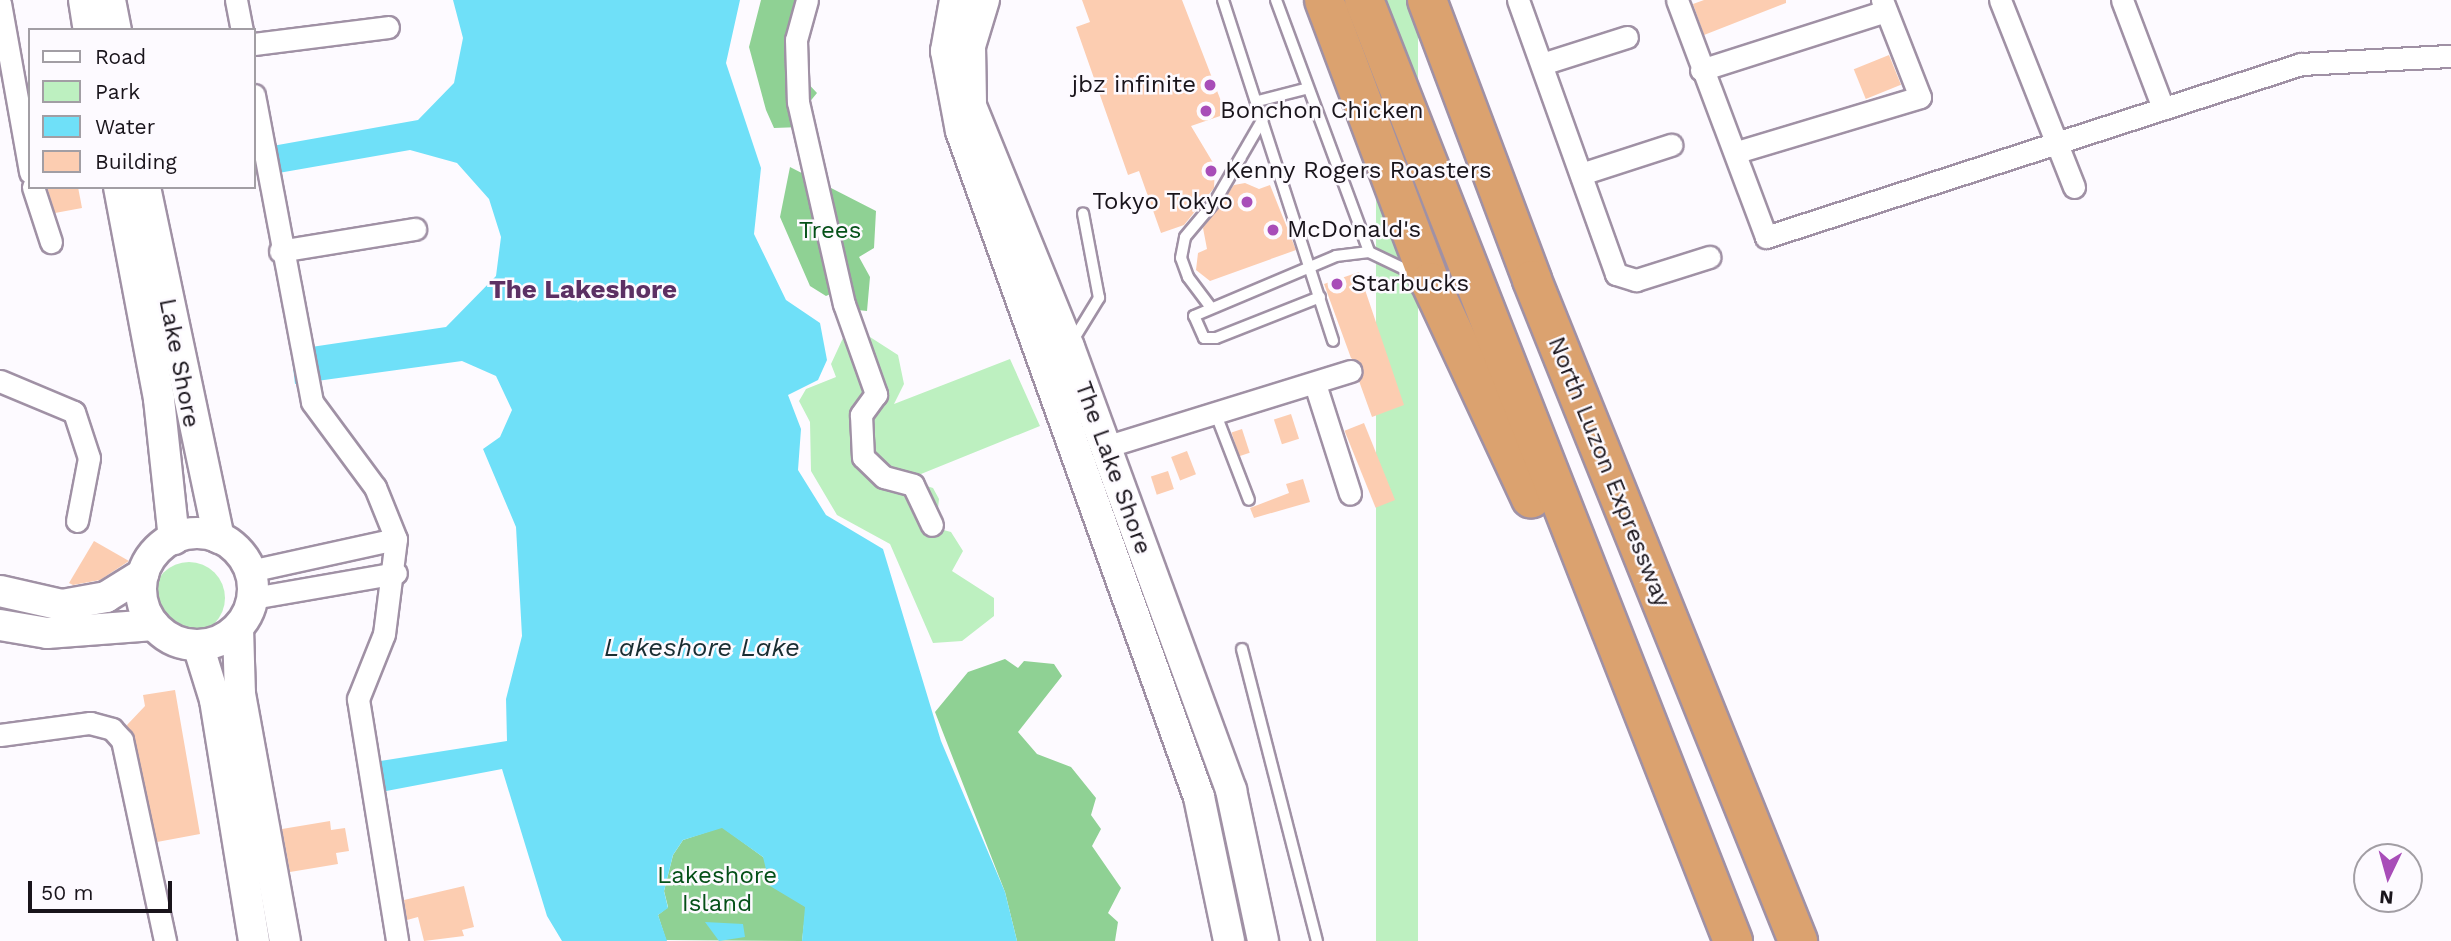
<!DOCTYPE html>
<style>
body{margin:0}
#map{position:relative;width:2451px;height:941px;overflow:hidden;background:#fdfaff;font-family:"Work Sans",sans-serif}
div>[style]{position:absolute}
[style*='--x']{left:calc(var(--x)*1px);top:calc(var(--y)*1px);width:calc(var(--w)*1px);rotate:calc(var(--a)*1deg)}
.green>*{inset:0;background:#bdf0c0;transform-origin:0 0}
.round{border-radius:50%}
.forest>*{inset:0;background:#8fd194}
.water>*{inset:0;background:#6fe0f8}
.building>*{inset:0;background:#fccdb1;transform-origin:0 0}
.roads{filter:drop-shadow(2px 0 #a091a5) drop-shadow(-2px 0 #a091a5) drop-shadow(0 2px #a091a5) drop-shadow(0 -2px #a091a5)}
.lane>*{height:10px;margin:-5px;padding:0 5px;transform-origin:5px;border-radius:5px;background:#fff}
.street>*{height:21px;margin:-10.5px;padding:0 10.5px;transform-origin:10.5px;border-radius:10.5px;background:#fff}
.secondary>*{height:30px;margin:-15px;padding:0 15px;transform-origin:15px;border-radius:15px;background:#fff}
.secondary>.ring{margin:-15px;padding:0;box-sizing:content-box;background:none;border:30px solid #fff;border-radius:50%}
.highway>*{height:38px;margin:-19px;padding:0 19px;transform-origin:19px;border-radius:19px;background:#dba26f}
.dots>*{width:19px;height:19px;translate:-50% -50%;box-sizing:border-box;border:4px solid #fdfaff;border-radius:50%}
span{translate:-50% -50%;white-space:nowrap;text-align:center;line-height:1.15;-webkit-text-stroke:5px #fdfaff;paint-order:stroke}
.poi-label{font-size:24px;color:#19141b}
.right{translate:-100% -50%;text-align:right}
.left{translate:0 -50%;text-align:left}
.park-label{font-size:24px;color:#055018}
.street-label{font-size:24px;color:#19141b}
.neighbourhood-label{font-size:26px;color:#5c3064;font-weight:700}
.water-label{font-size:26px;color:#192d32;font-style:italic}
.legend{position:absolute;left:28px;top:28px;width:228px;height:161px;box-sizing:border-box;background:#fdfaff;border:2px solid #a29ea4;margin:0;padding:9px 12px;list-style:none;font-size:21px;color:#19141b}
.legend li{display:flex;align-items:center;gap:14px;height:35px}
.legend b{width:35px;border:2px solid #a29ea4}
.north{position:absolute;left:2353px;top:843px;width:70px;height:70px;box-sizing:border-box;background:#fdfaff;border:2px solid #a29ea4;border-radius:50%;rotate:185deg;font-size:19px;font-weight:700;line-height:28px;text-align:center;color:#19141b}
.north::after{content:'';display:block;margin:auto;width:24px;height:32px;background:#a84db8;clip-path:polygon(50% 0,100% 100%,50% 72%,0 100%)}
.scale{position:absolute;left:28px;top:881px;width:144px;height:32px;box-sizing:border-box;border:4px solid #19141b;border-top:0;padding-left:9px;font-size:21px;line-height:24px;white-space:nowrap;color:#19141b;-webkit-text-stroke:5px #fdfaff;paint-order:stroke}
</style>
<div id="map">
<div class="green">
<i style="left:1376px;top:0;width:42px;height:1011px"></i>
<i style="clip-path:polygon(870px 337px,898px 355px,904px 384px,894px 404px,1010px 359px,1040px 426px,921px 474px,920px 484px,933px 488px,939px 499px,936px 528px,951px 532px,963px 551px,952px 571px,994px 598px,994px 616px,962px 641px,933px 643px,890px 544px,837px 515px,811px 471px,810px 422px,799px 401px,806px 389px,836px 377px,831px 364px,843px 338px)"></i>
<i class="round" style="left:153px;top:562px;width:72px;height:72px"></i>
</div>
<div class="forest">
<i style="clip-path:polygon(761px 0,805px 0,801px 76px,817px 93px,803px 110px,801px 127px,774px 128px,766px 110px,749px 47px)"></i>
<i style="clip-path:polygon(790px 167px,876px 211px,874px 248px,859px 257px,870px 277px,867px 311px,848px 309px,835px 292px,826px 296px,810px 286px,780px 217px)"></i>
<i style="clip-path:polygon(1005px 659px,1018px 668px,1024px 661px,1054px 664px,1062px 676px,1018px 732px,1037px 754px,1071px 767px,1096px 798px,1091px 815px,1101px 829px,1092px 846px,1121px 888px,1108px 913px,1118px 922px,1115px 941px,1017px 941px,1005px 892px,935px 712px,968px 672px)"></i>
<i style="clip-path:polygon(722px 827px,763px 857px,789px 896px,806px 907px,802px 941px,666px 940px,658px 915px,668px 907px,664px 891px,673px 855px,683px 840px)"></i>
</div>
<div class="water">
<i style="clip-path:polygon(453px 0,740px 0,726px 63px,761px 168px,754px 234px,786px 300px,820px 323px,827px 360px,818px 380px,788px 395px,801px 429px,798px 470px,826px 515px,883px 549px,941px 741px,1005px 892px,1017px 941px,802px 941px,805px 907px,770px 886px,763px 857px,722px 828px,683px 840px,673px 855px,664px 891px,668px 908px,658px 915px,667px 941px,562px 941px,547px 916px,502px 769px,381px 792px,374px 762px,507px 741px,506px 699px,522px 636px,516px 527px,483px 449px,500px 437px,512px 410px,496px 376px,462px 361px,295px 384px,291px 350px,446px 327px,496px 276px,501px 237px,489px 199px,457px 163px,410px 150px,267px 175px,261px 148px,418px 120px,454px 83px,463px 38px)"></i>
<i style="clip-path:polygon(705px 922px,743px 924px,745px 937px,719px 941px)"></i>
</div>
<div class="building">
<i style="clip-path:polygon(1082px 0,1182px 0,1226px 114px,1191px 126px,1215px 166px,1214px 188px,1184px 225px,1161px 233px,1139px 171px,1128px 175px,1076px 27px,1090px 22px)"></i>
<i style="clip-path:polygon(1704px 0,1786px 0,1786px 3px,1704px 35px,1693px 4px)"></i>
<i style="left:1889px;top:55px;width:32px;height:38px;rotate:68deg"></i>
<i style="clip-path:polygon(1245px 183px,1259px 189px,1270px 185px,1296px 250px,1210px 281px,1196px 270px,1198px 253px,1207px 249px,1203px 228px,1234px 185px)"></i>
<i style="clip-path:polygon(47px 187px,78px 187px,82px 208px,55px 213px)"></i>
<i style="clip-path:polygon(1359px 272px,1404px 405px,1372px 417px,1359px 381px,1363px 367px,1351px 358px,1324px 284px)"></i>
<i style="left:1291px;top:414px;width:26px;height:18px;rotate:72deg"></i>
<i style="left:1364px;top:423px;width:83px;height:21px;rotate:68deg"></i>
<i style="left:1242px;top:429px;width:25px;height:11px;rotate:72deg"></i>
<i style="left:1187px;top:451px;width:25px;height:17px;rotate:69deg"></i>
<i style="left:1168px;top:471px;width:19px;height:18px;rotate:72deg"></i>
<i style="clip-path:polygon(1303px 479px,1310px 502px,1254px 518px,1250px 508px,1289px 493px,1286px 484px)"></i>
<i style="clip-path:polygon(94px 541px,129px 561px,100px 580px,73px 585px,69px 583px)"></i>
<i style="clip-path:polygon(175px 690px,200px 834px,157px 842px,127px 725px,145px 706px,143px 695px)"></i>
<i style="clip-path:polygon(330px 821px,331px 830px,345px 828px,349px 851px,336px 853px,338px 864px,290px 872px,282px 829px)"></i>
<i style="clip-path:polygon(464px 886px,474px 927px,462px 930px,464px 936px,424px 941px,418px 917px,407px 920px,404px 900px)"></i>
</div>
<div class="roads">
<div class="lane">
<i style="--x:1223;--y:0;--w:358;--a:72.1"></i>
<i style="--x:1276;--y:0;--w:269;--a:69.7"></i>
<i style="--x:1258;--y:101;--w:49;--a:-14.3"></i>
<i style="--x:1320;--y:297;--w:112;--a:158.5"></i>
<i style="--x:1216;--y:338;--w:12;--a:180"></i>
<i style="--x:1204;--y:338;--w:24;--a:-114"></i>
<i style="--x:1194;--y:316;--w:154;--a:-22.9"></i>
<i style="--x:1336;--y:256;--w:33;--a:-7"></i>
<i style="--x:1369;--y:252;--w:51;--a:25.6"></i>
<i style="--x:1209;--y:305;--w:35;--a:-127"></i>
<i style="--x:1188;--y:277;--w:20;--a:-110"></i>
<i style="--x:1181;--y:258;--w:21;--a:-79"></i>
<i style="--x:1185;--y:237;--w:48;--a:-50"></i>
<i style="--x:1216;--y:200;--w:94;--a:-59.9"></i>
<i style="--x:1072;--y:342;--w:52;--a:-58.5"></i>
<i style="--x:1099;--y:298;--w:86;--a:-100.7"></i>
<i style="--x:1215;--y:412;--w:94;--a:68.9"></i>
<i style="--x:1242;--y:649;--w:301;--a:75.6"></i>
</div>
<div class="street">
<i style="--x:236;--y:0;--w:31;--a:79"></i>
<i style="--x:807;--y:0;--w:41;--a:105.4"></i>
<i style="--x:796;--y:40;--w:62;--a:88.2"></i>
<i style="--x:798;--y:102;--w:207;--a:77.2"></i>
<i style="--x:844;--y:304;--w:96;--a:70.4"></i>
<i style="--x:876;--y:394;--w:26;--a:126"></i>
<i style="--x:861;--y:415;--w:42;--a:87.3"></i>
<i style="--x:863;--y:457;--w:29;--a:44"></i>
<i style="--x:884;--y:477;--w:30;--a:15"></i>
<i style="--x:913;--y:485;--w:44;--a:64.6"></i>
<i style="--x:1518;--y:0;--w:291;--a:70.3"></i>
<i style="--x:1616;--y:274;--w:21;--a:17"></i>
<i style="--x:1636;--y:280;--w:77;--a:-17.5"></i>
<i style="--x:1677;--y:0;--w:253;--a:69.4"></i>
<i style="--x:1766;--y:237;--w:562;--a:-17.92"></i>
<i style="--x:2301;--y:64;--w:150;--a:-3.1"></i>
<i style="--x:2000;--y:0;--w:201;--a:68.4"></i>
<i style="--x:2122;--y:0;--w:116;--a:69.2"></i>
<i style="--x:0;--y:3;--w:172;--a:79.9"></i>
<i style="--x:254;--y:44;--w:135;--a:-7.2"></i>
<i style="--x:1542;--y:64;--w:89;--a:-17.6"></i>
<i style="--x:1701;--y:70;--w:194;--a:-17.7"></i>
<i style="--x:254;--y:95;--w:312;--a:79.3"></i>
<i style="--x:312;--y:402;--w:106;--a:53.5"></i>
<i style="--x:375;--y:487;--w:56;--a:68"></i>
<i style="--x:396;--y:539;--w:96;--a:97.2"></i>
<i style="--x:384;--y:634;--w:70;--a:111.8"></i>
<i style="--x:358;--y:699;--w:245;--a:80.8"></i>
<i style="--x:1737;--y:152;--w:191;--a:-16.7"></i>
<i style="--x:1920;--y:97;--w:104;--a:-111.4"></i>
<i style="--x:1581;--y:174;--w:95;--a:-17.9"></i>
<i style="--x:33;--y:187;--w:58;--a:71.9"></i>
<i style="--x:280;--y:251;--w:137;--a:-9.3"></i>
<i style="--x:0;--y:381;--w:80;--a:22.7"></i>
<i style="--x:74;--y:412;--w:48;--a:71.9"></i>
<i style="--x:89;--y:458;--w:64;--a:100.8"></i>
<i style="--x:1315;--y:384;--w:115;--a:72.3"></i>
<i style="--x:1105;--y:447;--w:257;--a:-17.2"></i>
<i style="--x:250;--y:571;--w:149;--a:-12.4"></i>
<i style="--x:253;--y:598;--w:145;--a:-9.9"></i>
<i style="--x:0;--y:735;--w:91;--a:-7.6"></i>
<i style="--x:90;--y:723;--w:23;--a:15"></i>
<i style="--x:112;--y:729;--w:15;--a:48"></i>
<i style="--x:122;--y:740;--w:206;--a:77.9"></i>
</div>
<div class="secondary">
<i style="--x:84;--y:0;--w:30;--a:81"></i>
<i style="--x:110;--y:0;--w:31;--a:79"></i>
<i style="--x:955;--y:0;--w:52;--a:100"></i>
<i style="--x:946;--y:51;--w:81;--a:79.4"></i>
<i style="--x:961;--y:131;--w:707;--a:70.34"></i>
<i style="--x:1199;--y:797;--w:147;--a:78.2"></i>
<i style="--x:984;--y:0;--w:48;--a:106.9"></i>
<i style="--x:970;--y:46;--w:60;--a:89"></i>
<i style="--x:971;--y:106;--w:260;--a:67.9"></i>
<i style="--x:1069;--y:347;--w:472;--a:69.9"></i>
<i style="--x:1231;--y:790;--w:154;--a:78"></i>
<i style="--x:119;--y:187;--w:216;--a:79.3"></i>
<i style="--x:159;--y:399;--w:141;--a:83.9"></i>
<i style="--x:145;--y:187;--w:359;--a:78.1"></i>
<i class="ring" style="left:141px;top:533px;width:82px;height:82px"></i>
<i style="--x:0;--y:591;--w:64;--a:12.7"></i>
<i style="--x:62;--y:605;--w:45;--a:-10.3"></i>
<i style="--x:106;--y:597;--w:44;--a:-31.9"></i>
<i style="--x:0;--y:625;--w:48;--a:9.7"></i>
<i style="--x:47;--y:633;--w:107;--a:-4.3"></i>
<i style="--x:238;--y:628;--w:66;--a:88.3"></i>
<i style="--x:240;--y:694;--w:251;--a:79.7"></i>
<i style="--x:198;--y:645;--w:58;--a:72.8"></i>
<i style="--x:215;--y:700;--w:244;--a:80.8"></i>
</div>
<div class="highway">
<i style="--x:1324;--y:0;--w:301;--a:69.4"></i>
<i style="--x:1430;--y:282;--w:239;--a:65"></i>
<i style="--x:1364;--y:0;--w:1011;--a:68.59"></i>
<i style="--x:1427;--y:0;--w:299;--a:69.4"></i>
<i style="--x:1532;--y:280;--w:713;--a:68.08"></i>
</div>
</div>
<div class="dots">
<i style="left:1210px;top:85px;background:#a84db8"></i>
<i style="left:1206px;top:111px;background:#a84db8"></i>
<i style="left:1211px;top:171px;background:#a84db8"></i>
<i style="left:1247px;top:202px;background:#a84db8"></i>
<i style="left:1273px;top:230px;background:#a84db8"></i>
<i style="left:1337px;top:284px;background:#a84db8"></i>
</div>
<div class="poi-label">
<span class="right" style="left:1196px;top:85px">jbz infinite</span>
<span class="left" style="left:1220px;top:111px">Bonchon Chicken</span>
<span class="left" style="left:1225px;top:171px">Kenny Rogers Roasters</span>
<span class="right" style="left:1233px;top:202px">Tokyo Tokyo</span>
<span class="left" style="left:1287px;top:230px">McDonald's</span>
<span class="left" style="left:1351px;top:284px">Starbucks</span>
</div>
<div class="park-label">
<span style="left:830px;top:231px">Trees</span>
<span style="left:717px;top:890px">Lakeshore<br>Island</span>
</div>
<div class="street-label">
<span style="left:179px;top:363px;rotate:79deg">Lake Shore</span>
<span style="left:1113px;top:468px;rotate:70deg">The Lake Shore</span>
<span style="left:1609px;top:472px;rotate:68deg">North Luzon Expressway</span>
</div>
<div class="neighbourhood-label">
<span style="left:583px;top:290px">The Lakeshore</span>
</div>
<div class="water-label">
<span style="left:702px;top:648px">Lakeshore Lake</span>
</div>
<ul class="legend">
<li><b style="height:9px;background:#fff"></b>Road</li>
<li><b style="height:19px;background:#bdf0c0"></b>Park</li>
<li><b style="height:19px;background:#6fe0f8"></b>Water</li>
<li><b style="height:19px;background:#fccdb1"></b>Building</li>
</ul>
<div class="north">N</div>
<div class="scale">50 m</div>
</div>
